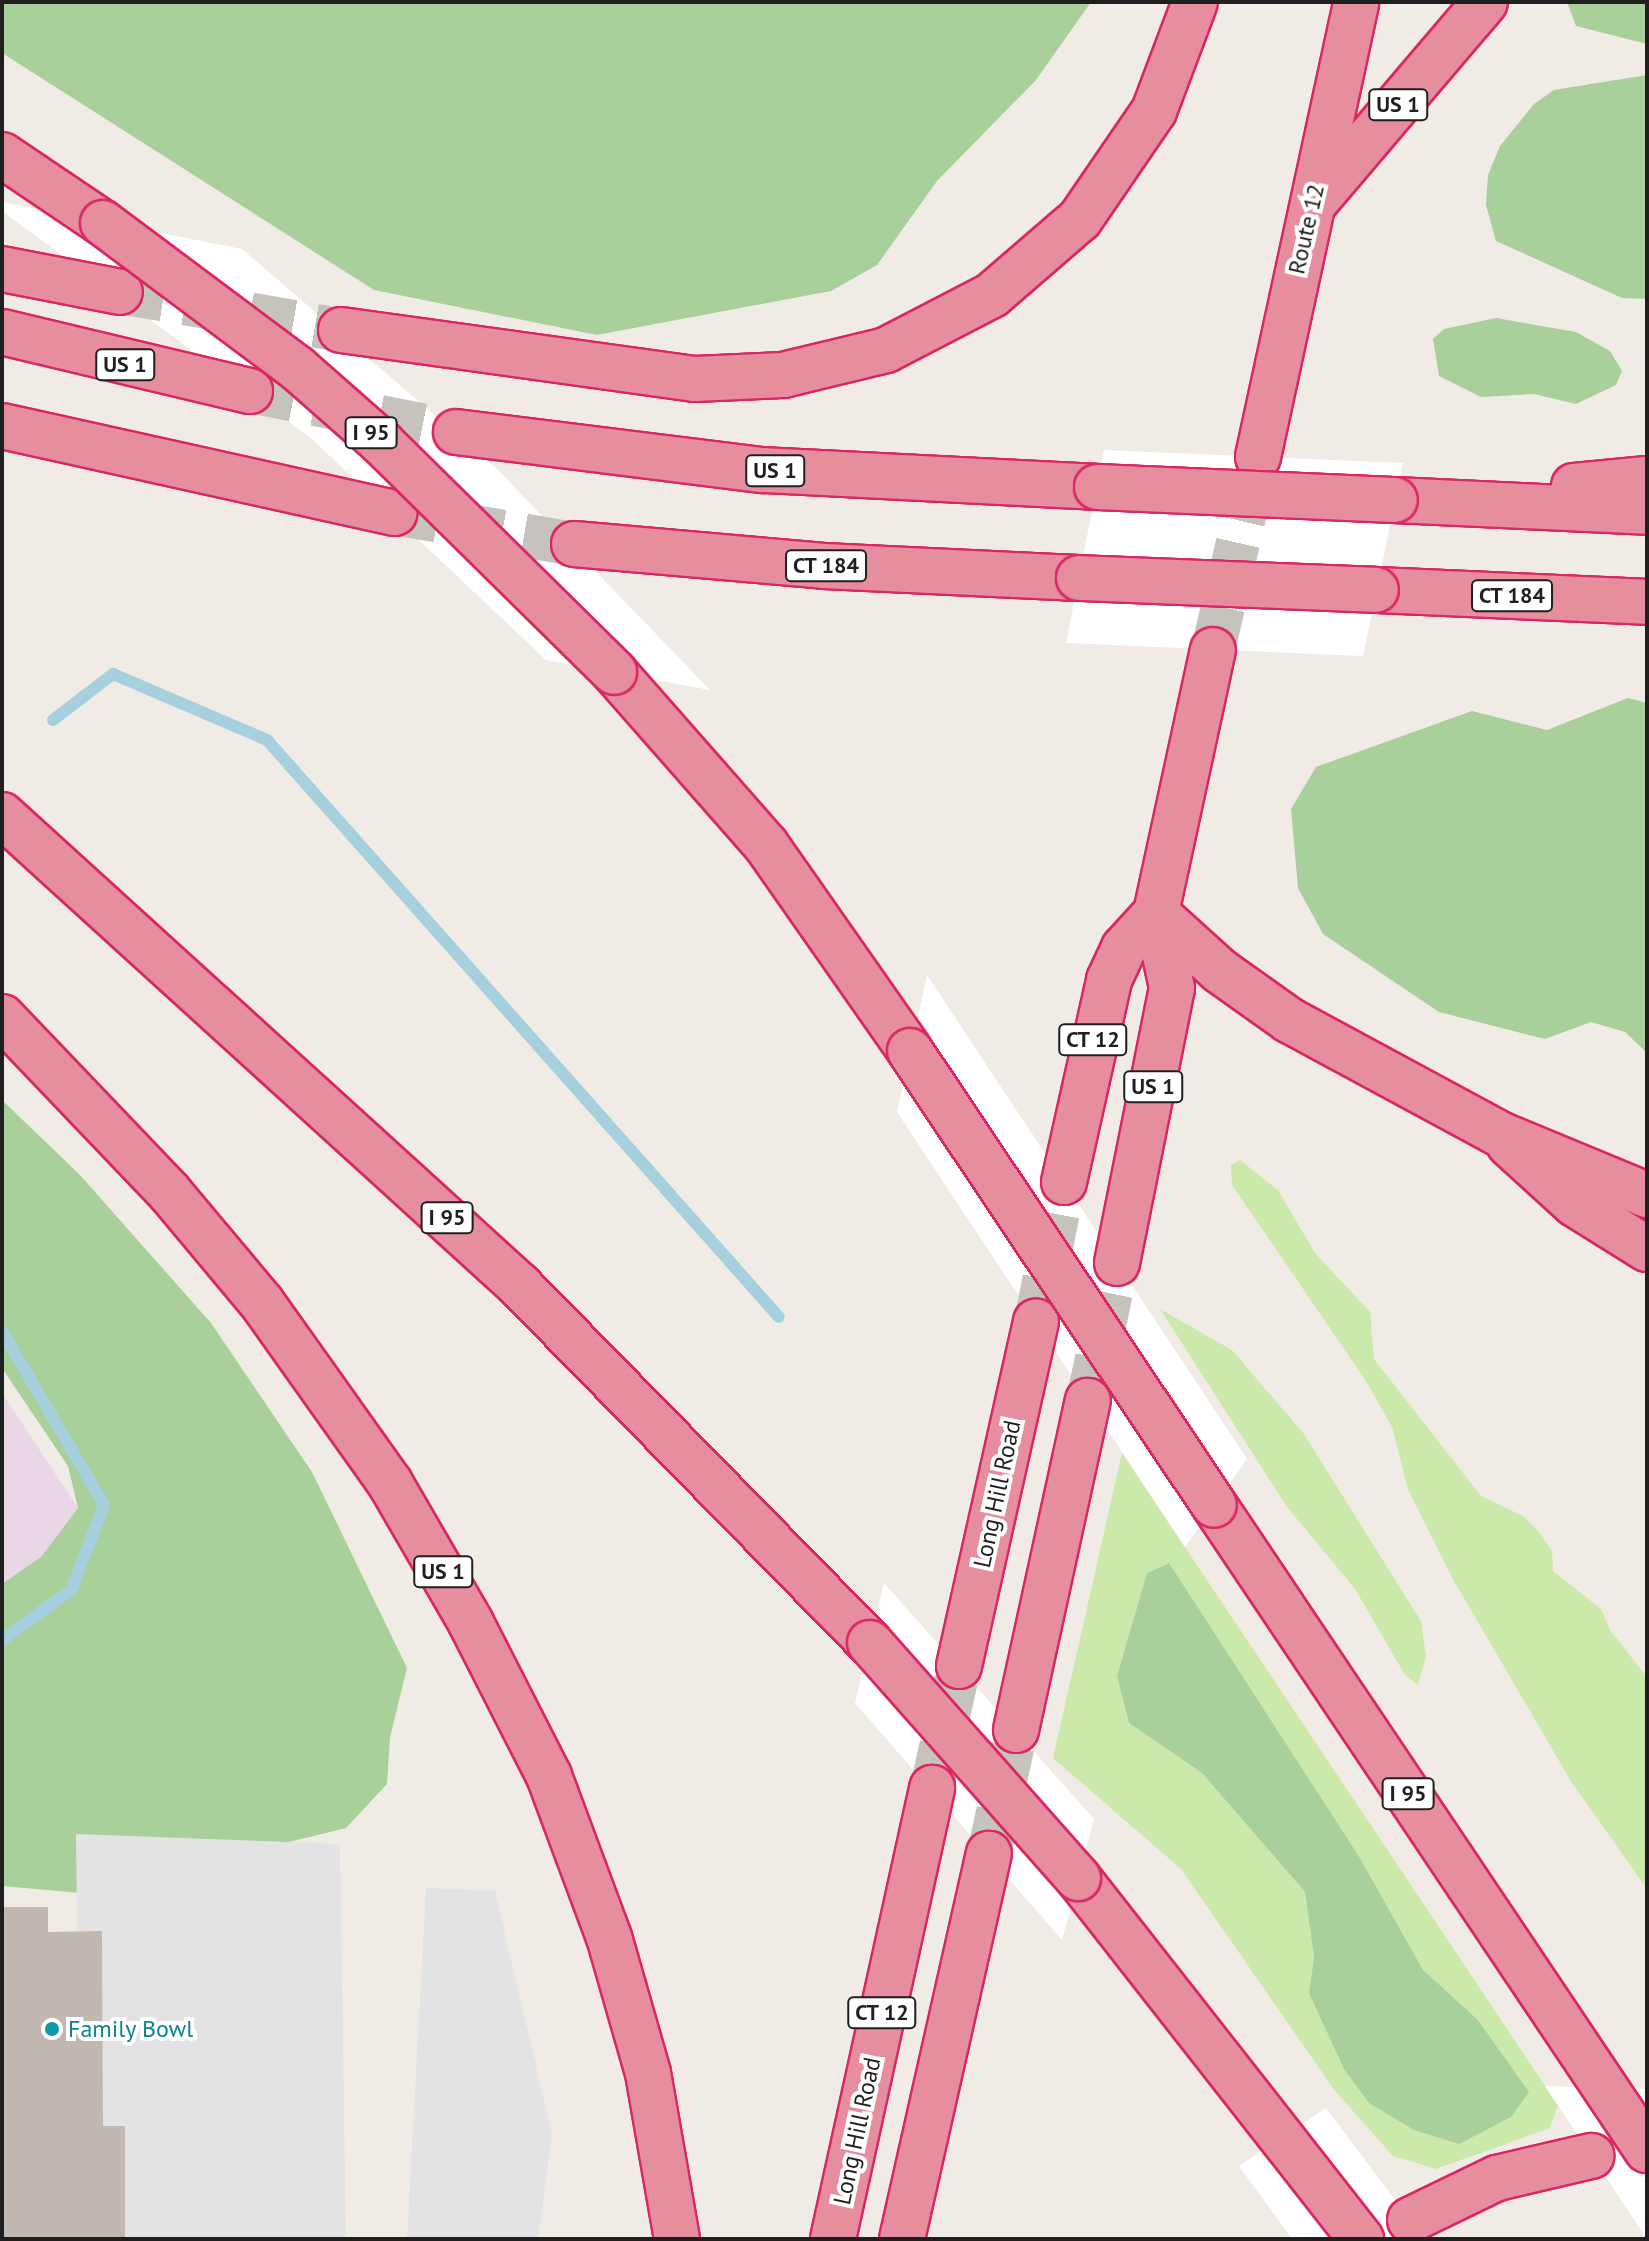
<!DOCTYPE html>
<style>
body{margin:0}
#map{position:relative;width:1649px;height:2241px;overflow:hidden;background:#f0ece5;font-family:"PT Sans",sans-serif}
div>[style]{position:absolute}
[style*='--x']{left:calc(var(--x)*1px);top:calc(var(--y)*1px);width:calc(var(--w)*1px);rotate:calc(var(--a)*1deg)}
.industrial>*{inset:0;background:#e9d7e5}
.grass>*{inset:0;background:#cae9ab}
.forest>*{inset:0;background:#a9cf9a}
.parking>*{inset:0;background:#e3e3e3}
.pier>*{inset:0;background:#fff}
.stream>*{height:12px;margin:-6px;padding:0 6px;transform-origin:6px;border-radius:6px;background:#a6d0dd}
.building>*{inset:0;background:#c0b8b1}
.highway-tunnel>*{height:44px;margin-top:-22px;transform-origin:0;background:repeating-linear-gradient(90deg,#c6c3bd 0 44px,transparent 0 66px)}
.roads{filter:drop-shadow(2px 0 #da2663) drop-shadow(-2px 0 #da2663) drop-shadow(0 2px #da2663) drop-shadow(0 -2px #da2663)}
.highway>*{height:44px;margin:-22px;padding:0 22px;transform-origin:22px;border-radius:22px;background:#e68d9e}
.bridges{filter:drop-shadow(2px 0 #da2663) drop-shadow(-2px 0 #da2663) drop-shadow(0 2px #da2663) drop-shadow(0 -2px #da2663)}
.highway-bridge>*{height:44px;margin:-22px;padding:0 22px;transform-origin:22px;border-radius:22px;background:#e68d9e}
.dots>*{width:22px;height:22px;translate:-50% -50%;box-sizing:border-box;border:4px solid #fff;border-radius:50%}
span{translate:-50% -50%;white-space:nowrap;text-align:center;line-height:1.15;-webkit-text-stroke:8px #fff;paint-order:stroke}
.shield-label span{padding:2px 6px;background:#fff;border:2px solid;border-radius:6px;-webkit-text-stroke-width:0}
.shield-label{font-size:22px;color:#1f1f1f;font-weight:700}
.street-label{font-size:24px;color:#1f1f1f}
.culture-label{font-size:24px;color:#0d838f}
.left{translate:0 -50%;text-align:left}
.frame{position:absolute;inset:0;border:4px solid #1f1f1f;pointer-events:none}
</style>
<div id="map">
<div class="industrial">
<i style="clip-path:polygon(2px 1393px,78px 1508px,41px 1557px,2px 1587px)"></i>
</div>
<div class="grass">
<i style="clip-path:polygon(1240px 1160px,1278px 1190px,1315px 1253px,1370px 1312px,1374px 1359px,1481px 1496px,1523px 1516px,1539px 1532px,1552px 1551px,1553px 1571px,1601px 1609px,1610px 1630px,1647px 1677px,1647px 1889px,1572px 1783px,1454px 1581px,1408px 1489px,1392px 1427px,1366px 1381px,1232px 1185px,1231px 1165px)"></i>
<i style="clip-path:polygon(1160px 1309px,1232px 1350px,1304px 1434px,1421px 1621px,1426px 1657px,1418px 1685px,1405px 1675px,1355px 1589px,1287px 1507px)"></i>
<i style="clip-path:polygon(evenodd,1122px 1453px,1558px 2105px,1550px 2128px,1436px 2169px,1393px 2156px,1335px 2091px,1181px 1869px,1053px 1758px,1122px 1453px,1168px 1563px,1360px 1858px,1423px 1970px,1477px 2019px,1309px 1993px,1314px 1957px,1305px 1892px,1202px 1773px,1129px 1723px,1117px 1676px,1147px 1573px,1168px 1563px)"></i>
</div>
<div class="forest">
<i style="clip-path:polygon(2px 2px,1091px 2px,1036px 80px,937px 181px,877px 265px,831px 291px,597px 335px,374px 290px,2px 53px)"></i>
<i style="clip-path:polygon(1567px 2px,1647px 2px,1647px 44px,1576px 26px)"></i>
<i style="clip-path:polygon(1647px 75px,1647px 299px,1622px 298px,1496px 241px,1486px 205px,1488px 175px,1500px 146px,1534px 104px,1554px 90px)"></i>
<i style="clip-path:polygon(1496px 318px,1576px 332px,1610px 351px,1622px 371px,1616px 385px,1576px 404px,1534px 394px,1481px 397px,1439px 376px,1433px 339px,1444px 329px)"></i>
<i style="clip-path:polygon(1628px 698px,1647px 703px,1647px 1053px,1625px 1032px,1591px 1022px,1545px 1039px,1439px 1012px,1323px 934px,1298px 888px,1291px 809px,1316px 767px,1472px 711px,1547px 730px)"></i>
<i style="clip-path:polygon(2px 1100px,80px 1175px,211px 1323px,312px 1472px,407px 1668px,390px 1737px,387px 1784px,346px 1828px,81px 1893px,2px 1886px,2px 1584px,41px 1557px,78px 1508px,68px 1466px,2px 1368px)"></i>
<i style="clip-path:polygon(1169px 1563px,1360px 1858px,1423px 1970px,1477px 2019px,1529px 2092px,1511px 2117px,1459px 2144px,1414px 2130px,1369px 2103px,1344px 2069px,1309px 1993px,1314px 1957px,1305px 1892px,1202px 1773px,1129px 1723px,1117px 1676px,1147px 1573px)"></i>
</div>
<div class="parking">
<i style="clip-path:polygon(76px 1834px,340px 1844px,346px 2239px,125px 2239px,125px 2126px,103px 2126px,102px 1932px,77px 1932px)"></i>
<i style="clip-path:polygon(426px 1888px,495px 1891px,552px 2134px,538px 2239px,407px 2239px)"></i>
</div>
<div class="pier">
<i style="clip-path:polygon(2px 202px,242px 249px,497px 469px,710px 690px,546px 660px,312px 439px,2px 211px)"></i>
<i style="clip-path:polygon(1104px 450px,1403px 463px,1363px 656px,1066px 643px)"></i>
<i style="clip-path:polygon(927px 975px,1247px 1459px,1185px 1547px,897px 1112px)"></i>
<i style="clip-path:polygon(884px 1583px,1094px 1819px,1062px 1940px,855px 1703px)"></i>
<i style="clip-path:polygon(1545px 2086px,1647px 2089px,1647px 2239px)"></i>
<i style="clip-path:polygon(1326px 2108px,1410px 2220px,1424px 2239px,1292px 2239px,1239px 2166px)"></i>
</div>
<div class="stream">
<i style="--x:53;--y:720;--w:76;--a:-37.5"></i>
<i style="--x:113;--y:674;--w:168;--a:23.2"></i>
<i style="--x:267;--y:740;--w:771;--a:48.42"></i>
<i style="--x:2;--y:1331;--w:202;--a:59.6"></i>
<i style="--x:104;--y:1505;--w:91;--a:111.2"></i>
<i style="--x:71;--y:1590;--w:85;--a:144.1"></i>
</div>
<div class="building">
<i style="clip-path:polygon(2px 1907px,48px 1907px,48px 1932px,102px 1931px,103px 2126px,125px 2126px,125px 2239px,2px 2239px)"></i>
</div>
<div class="highway-tunnel">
<i style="--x:120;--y:292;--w:224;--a:9.8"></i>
<i style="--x:250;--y:391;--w:210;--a:11.3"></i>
<i style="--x:394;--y:513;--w:183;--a:9.8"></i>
<i style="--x:1213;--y:650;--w:198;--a:-76.9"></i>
<i style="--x:1036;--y:1322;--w:143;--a:-78.7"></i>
<i style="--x:1088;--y:1401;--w:141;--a:-78.1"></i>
<i style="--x:932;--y:1788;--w:125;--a:-77.5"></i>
<i style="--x:989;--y:1854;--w:127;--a:-77.7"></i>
</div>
<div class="roads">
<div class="highway">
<i style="--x:2;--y:155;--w:122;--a:34"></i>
<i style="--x:1315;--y:202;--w:262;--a:-49.6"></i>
<i style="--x:2;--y:269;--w:120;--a:11"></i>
<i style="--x:341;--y:330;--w:357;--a:7.9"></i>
<i style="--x:695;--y:379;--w:88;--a:-2.6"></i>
<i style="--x:783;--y:375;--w:106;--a:-13.6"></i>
<i style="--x:886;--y:350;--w:119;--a:-27.4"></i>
<i style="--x:992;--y:295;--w:116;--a:-40.8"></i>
<i style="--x:1080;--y:219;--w:131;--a:-55.6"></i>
<i style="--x:1154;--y:111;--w:116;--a:-69.4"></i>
<i style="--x:2;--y:332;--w:255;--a:13.4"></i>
<i style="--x:2;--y:426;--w:402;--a:12.5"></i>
<i style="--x:456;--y:432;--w:309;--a:7.1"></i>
<i style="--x:763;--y:470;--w:334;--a:2.9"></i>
<i style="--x:1258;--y:457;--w:465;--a:-77.8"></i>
<i style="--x:1574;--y:486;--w:73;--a:-5.5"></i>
<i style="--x:1395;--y:500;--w:252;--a:2.7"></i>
<i style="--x:574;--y:544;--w:251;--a:5"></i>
<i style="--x:824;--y:566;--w:255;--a:2.7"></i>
<i style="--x:1376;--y:590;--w:271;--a:2.5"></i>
<i style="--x:614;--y:672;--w:230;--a:48.7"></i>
<i style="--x:766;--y:845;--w:251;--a:55"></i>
<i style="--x:2;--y:815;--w:699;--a:42.27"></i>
<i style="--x:519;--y:1285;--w:501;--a:45.57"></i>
<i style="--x:1156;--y:913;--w:86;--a:42.2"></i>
<i style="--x:1220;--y:971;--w:85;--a:35.4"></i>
<i style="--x:1289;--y:1020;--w:242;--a:28.4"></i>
<i style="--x:1502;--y:1135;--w:157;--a:22.5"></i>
<i style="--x:1156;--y:913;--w:269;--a:-77.8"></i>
<i style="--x:2;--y:1017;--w:243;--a:46.3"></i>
<i style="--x:170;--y:1193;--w:143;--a:50.1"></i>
<i style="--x:262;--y:1303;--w:221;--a:54.6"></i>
<i style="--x:390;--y:1483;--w:162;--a:59.9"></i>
<i style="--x:471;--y:1623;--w:172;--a:63"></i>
<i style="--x:549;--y:1776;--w:172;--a:69.6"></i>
<i style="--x:609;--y:1937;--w:141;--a:74"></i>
<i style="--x:648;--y:2073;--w:169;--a:80.1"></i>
<i style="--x:1509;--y:1144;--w:89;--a:42.3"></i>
<i style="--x:1575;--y:1204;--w:85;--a:32"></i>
<i style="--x:1064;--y:1182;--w:207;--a:-77.4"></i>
<i style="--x:1109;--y:980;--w:35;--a:-65"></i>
<i style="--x:1124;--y:948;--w:47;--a:-47.6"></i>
<i style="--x:1117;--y:1263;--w:280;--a:-78.7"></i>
<i style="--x:1172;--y:988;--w:77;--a:-102"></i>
<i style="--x:1214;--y:1505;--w:777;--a:56.13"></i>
<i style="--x:959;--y:1666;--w:353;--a:-77.4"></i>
<i style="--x:1016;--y:1730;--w:337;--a:-77.7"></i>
<i style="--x:1078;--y:1878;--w:459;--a:51.9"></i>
<i style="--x:1410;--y:2220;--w:97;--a:-25.8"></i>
<i style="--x:1497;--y:2178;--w:97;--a:-13.2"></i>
<i style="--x:833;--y:2239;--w:462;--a:-77.6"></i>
<i style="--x:902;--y:2239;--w:395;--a:-77.3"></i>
</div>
</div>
<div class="bridges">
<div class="highway-bridge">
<i style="--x:103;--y:223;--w:242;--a:36.8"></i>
<i style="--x:297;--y:368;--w:113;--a:41.4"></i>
<i style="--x:382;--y:443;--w:326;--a:44.6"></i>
<i style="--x:1097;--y:487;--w:298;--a:2.5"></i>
<i style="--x:1079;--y:578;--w:297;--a:2.3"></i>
<i style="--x:910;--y:1051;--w:546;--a:56.19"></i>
<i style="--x:870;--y:1643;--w:314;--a:48.5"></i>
</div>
</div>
<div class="dots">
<i style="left:52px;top:2029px;background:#0f9aa8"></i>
</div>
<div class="shield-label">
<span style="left:1398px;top:105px">US 1</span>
<span style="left:125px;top:365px">US 1</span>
<span style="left:371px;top:433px">I 95</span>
<span style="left:775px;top:471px">US 1</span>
<span style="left:826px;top:566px">CT 184</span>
<span style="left:1512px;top:596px">CT 184</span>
<span style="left:1093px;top:1040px">CT 12</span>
<span style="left:1153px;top:1087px">US 1</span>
<span style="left:447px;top:1218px">I 95</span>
<span style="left:443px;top:1572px">US 1</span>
<span style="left:1408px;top:1794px">I 95</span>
<span style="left:882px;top:2013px">CT 12</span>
</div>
<div class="street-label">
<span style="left:1306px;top:229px;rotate:-77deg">Route 12</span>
<span style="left:997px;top:1494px;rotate:-78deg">Long Hill Road</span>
<span style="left:857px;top:2131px;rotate:-78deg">Long Hill Road</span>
</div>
<div class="culture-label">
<span class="left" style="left:68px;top:2029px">Family Bowl</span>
</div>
<div class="frame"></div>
</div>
